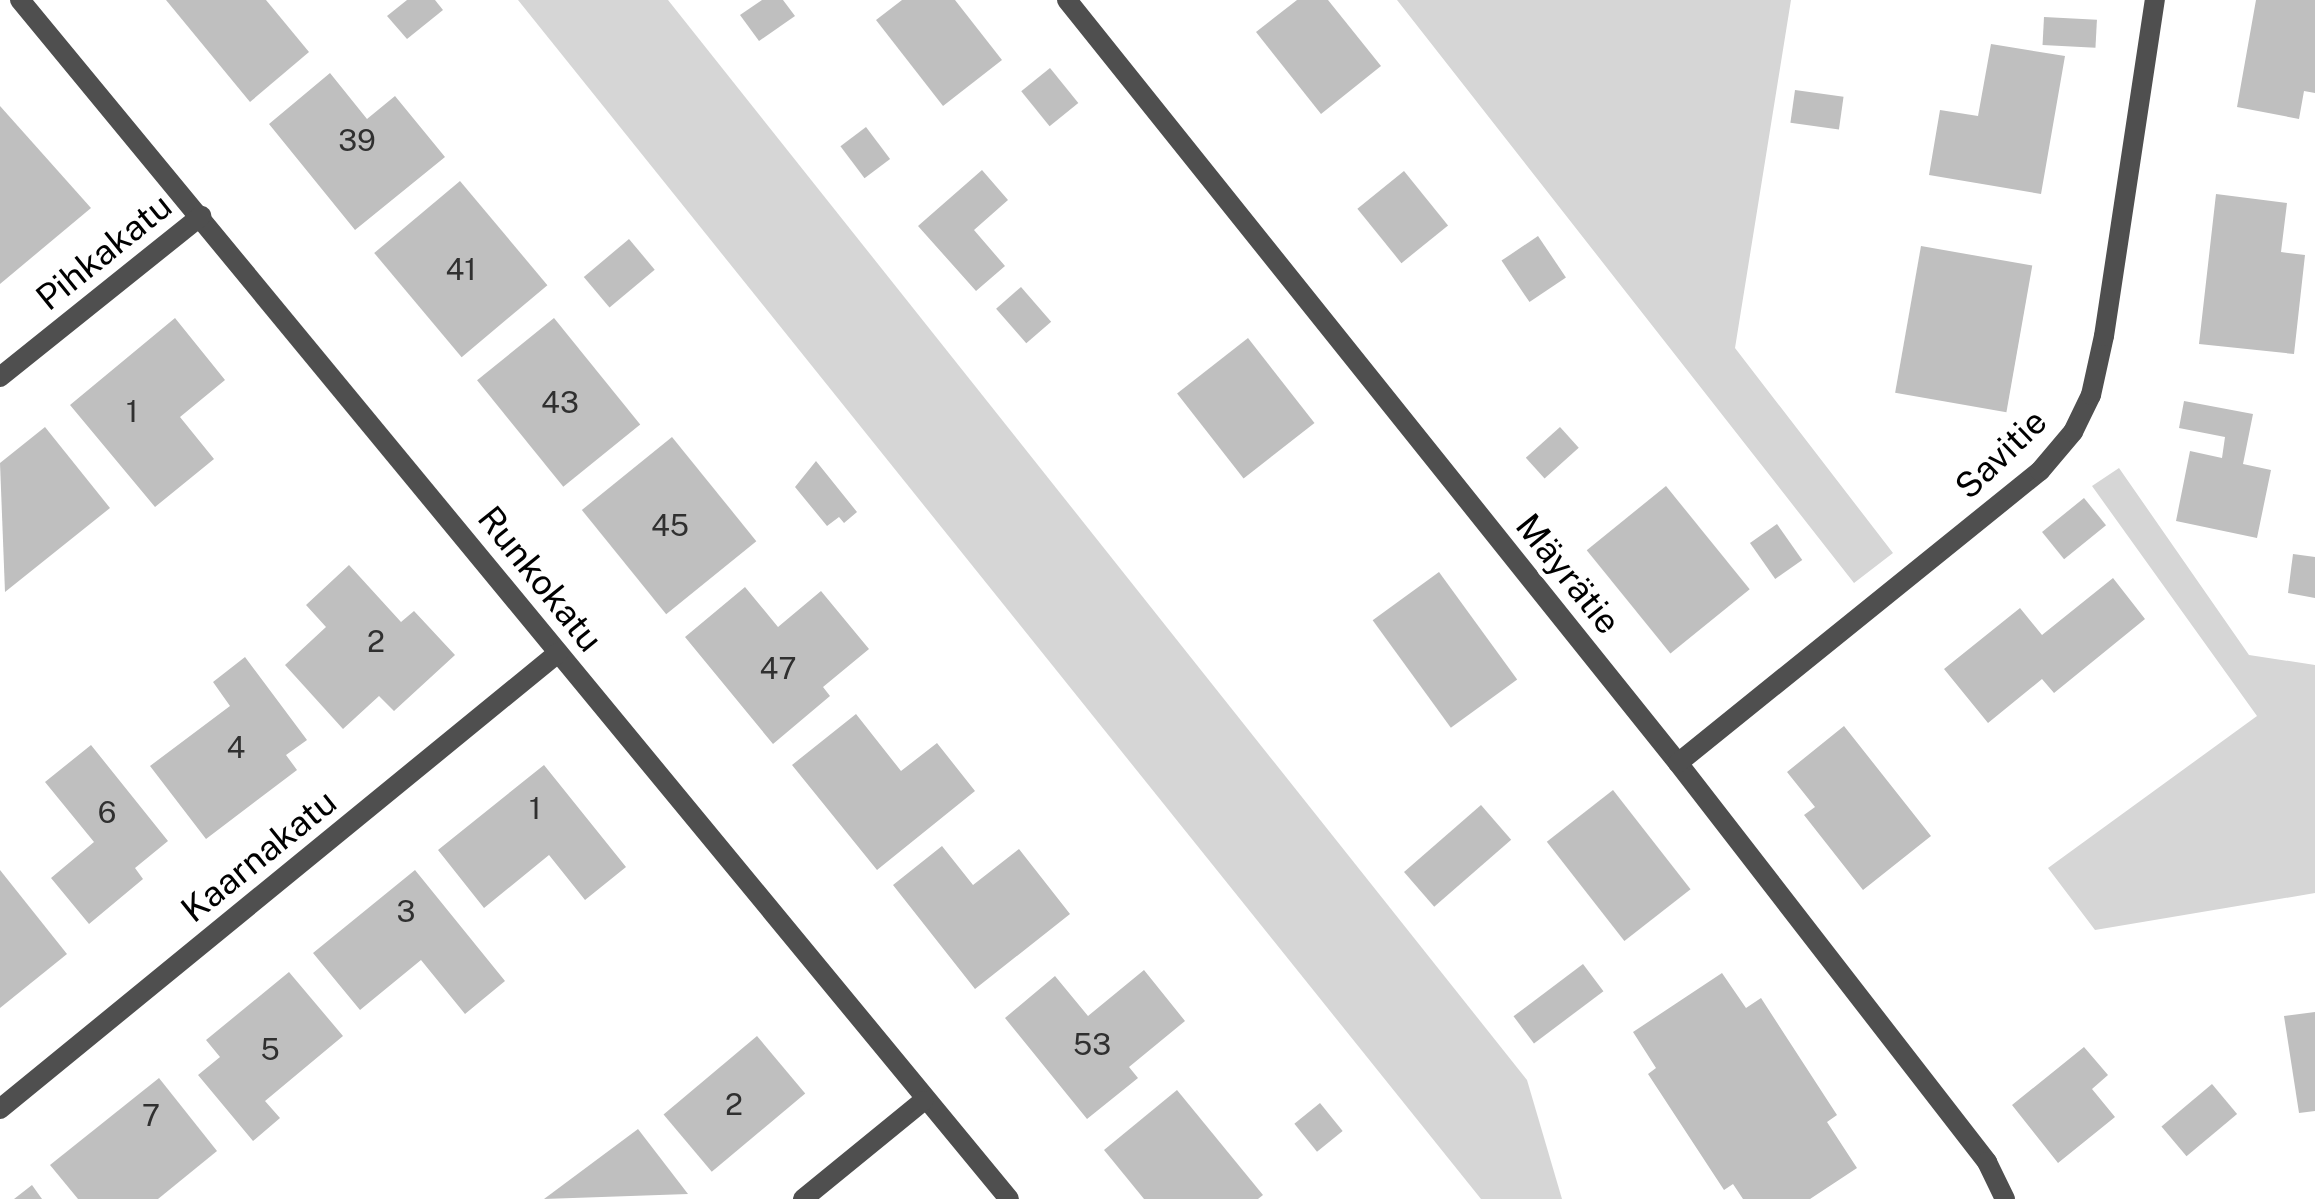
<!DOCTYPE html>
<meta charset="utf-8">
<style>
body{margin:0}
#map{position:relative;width:2315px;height:1199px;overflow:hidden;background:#fff;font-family:"Public Sans",sans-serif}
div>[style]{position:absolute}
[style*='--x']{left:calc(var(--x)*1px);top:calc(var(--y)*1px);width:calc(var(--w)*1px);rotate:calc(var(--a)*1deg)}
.green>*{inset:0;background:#d6d6d6}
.building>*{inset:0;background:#bfbfbf;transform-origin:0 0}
.street>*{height:20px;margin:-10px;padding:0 10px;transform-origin:10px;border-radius:10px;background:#4f4f4f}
span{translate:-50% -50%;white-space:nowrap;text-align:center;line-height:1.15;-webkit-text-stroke:10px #fff;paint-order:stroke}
.number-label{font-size:30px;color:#303030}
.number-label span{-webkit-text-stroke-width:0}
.street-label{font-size:35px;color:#000}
</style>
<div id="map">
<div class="green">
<i style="clip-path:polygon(518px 0,668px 0,1527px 1080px,1562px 1199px,1481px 1199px)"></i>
<i style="clip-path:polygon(1397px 0,1791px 0,1735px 348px,1893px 553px,1854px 583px)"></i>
<i style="clip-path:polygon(2119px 468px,2249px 655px,2315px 665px,2315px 893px,2095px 930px,2048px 868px,2257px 716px,2092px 486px)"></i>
</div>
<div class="building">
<i style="clip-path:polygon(166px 0,266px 0,309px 52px,250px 102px)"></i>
<i style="clip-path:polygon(407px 0,435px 0,443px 10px,407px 39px,387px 16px)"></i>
<i style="clip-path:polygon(762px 0,783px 0,795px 16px,759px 41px,740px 15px)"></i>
<i style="clip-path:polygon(902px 0,955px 0,1002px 60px,943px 106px,876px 20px)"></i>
<i style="clip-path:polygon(1297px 0,1328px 0,1381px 66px,1321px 114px,1256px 32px)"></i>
<i style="clip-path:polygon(2256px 0,2315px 0,2315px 93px,2304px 91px,2299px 119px,2237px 107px)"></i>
<i style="left:2044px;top:17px;width:53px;height:28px;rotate:3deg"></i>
<i style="clip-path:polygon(1991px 44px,2065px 56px,2041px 194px,1929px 175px,1940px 110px,1978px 116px)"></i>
<i style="left:1050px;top:68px;width:45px;height:37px;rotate:51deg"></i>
<i style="clip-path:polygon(330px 73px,367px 119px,395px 96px,445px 157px,355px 230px,269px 124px)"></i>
<i style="left:1795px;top:90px;width:49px;height:33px;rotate:8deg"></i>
<i style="clip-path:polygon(0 106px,91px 208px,0 284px)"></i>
<i style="left:866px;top:127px;width:40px;height:32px;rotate:53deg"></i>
<i style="clip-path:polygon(982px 170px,1008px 200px,974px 230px,1005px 266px,976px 291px,918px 226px)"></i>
<i style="left:1404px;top:171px;width:70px;height:60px;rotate:51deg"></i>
<i style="left:460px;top:181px;width:136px;height:112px;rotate:50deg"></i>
<i style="clip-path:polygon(2216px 194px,2287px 203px,2281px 252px,2305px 255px,2294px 354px,2199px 344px)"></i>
<i style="left:1538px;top:236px;width:50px;height:44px;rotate:56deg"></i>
<i style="left:629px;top:239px;width:40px;height:59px;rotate:50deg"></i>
<i style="left:1921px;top:246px;width:113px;height:149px;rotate:10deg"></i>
<i style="left:1021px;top:287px;width:46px;height:33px;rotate:49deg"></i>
<i style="clip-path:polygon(175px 318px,225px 380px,180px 417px,214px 459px,155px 507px,70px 405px)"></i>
<i style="left:554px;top:318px;width:137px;height:99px;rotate:51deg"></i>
<i style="left:1248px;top:338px;width:108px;height:90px;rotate:52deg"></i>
<i style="clip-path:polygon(2184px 401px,2253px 414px,2243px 464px,2271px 470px,2257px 538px,2176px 521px,2190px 451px,2222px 458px,2225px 437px,2179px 428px)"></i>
<i style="clip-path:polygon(45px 427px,110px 508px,5px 592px,0 463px)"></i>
<i style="left:1560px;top:427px;width:28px;height:46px;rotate:48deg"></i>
<i style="left:672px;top:437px;width:134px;height:116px;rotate:51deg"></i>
<i style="clip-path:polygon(816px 461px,857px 512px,844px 523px,839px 517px,827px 526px,795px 487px)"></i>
<i style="left:1666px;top:486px;width:133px;height:102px;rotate:51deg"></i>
<i style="left:2084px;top:498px;width:35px;height:54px;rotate:51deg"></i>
<i style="left:1777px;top:524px;width:44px;height:33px;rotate:55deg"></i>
<i style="clip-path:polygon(2293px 554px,2315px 557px,2315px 598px,2288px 593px)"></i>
<i style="clip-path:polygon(349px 565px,401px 622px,414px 611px,455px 655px,394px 711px,379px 696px,343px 729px,285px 665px,326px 627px,306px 605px)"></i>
<i style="left:1439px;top:572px;width:133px;height:82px;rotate:54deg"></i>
<i style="clip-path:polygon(2113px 578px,2145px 619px,2054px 693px,2042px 679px,1988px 723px,1944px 669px,2020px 608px,2042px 635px)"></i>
<i style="clip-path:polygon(745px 587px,778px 627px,821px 591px,869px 649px,823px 687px,830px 696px,773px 744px,685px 637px)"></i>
<i style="clip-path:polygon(245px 657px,307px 740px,286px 755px,297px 770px,206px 839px,150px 766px,230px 706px,213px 682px)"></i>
<i style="clip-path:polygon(856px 714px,901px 771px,937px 743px,975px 791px,877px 870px,792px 765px)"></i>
<i style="clip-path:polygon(1844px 726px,1931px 836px,1863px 890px,1804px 815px,1815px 807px,1787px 772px)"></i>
<i style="clip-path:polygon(91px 745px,168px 841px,135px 868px,143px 879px,89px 924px,51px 878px,94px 842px,45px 782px)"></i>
<i style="clip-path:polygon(544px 765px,626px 867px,585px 900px,549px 855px,484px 908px,438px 850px)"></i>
<i style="left:1613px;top:790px;width:126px;height:84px;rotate:52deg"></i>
<i style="left:1481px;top:805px;width:46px;height:102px;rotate:49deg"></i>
<i style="clip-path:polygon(942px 846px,973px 885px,1019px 849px,1070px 914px,975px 989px,893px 885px)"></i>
<i style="clip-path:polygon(0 870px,67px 954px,0 1008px)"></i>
<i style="clip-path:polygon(415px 870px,505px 981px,465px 1014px,421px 960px,360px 1010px,313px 953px)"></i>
<i style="left:1583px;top:964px;width:34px;height:87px;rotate:53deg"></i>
<i style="clip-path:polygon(1144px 970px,1185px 1021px,1129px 1067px,1138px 1078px,1087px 1119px,1005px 1018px,1055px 976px,1088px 1016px)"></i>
<i style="clip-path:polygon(289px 972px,343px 1036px,265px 1101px,280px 1118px,253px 1141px,198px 1075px,220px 1057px,206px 1040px)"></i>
<i style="clip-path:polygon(1722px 973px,1746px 1008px,1761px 998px,1837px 1115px,1827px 1122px,1857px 1168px,1810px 1199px,1743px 1199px,1733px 1184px,1724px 1190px,1648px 1074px,1656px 1068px,1633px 1032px)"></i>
<i style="clip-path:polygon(2315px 1012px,2315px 1111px,2299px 1113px,2284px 1016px)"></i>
<i style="left:757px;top:1036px;width:75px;height:122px;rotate:50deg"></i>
<i style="clip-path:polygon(2084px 1047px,2108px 1075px,2092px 1089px,2115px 1117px,2058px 1163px,2012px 1105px)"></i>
<i style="clip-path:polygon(159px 1078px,217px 1151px,158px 1199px,78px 1199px,50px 1165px)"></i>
<i style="left:2212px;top:1084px;width:39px;height:66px;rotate:50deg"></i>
<i style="clip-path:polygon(1177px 1090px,1263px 1195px,1258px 1199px,1144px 1199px,1104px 1150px)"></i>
<i style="left:1320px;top:1103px;width:36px;height:33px;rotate:51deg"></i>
<i style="clip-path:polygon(638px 1129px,688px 1194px,544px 1199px)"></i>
<i style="clip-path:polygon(32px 1185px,42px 1199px,14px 1199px)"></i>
</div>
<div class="street">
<i style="--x:20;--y:0;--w:1554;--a:50.48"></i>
<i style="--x:1067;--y:0;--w:977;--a:51.31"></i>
<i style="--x:1678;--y:763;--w:505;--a:52.24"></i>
<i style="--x:1987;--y:1162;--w:41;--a:64.1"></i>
<i style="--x:0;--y:377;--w:258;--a:-38.7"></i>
<i style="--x:1678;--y:763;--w:465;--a:-38.9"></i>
<i style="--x:2040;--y:471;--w:51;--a:-49.8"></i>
<i style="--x:2073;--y:432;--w:41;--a:-64.1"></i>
<i style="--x:2091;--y:395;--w:60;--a:-77.6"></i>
<i style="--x:2104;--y:336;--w:340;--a:-81.4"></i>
<i style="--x:0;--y:1109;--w:721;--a:-39.26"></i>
<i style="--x:803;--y:1199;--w:155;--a:-39.2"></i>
</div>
<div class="number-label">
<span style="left:357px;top:140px">39</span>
<span style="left:461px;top:269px">41</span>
<span style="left:560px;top:402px">43</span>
<span style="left:132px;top:411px">1</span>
<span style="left:670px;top:525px">45</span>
<span style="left:376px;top:641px">2</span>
<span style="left:778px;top:668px">47</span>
<span style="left:236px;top:747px">4</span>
<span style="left:535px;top:808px">1</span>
<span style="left:107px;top:812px">6</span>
<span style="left:406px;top:911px">3</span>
<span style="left:1092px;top:1044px">53</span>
<span style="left:270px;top:1049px">5</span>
<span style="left:734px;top:1104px">2</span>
<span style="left:151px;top:1115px">7</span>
</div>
<div class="street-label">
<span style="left:104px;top:252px;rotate:-39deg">Pihkakatu</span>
<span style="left:2001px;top:454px;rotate:-44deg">Savitie</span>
<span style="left:1568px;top:574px;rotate:51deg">Mäyrätie</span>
<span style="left:540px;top:579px;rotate:51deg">Runkokatu</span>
<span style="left:259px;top:856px;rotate:-39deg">Kaarnakatu</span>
</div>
</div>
